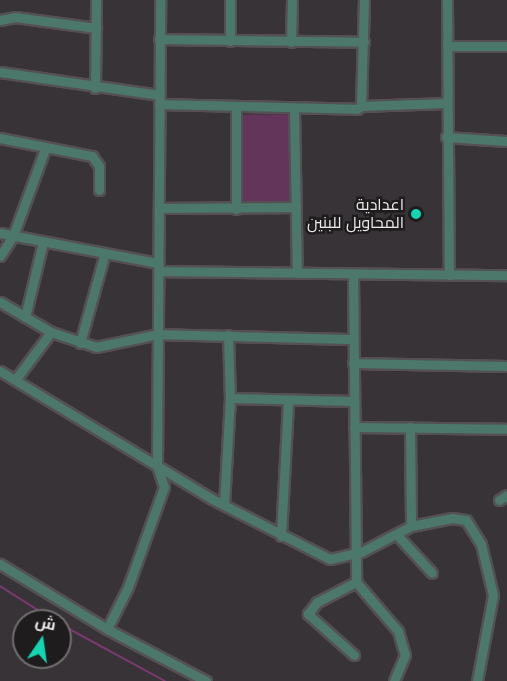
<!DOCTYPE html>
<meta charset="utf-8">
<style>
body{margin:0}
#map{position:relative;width:507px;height:681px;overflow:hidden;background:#373336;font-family:Arial,Cairo,sans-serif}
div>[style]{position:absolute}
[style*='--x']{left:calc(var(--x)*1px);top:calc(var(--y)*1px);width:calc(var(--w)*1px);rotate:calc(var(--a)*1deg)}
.green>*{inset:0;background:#63355b;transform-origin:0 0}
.stream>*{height:2px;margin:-1px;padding:0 1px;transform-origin:1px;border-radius:1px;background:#7a3a70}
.roads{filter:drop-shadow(2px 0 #545053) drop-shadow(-2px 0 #545053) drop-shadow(0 2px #545053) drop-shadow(0 -2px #545053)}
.minor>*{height:9px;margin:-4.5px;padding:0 4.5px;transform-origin:4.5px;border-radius:4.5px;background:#4c786c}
.dots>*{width:16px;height:16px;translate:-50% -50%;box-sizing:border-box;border:3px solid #1e1c1d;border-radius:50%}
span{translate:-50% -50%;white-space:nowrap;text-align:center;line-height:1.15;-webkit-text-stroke:5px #1e1c1d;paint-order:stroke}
.poi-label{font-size:16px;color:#eae8ea}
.right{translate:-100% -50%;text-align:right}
.north{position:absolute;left:12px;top:609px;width:60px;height:60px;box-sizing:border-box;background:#1e1c1d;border:2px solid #706e6f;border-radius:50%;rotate:13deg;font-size:16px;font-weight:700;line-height:24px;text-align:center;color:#eae8ea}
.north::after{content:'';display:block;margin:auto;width:21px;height:27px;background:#12d5b4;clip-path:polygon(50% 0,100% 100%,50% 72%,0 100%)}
</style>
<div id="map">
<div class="green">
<i style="left:290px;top:114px;width:91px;height:50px;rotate:89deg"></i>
</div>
<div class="stream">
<i style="--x:0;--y:586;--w:65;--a:32.5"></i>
<i style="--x:60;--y:624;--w:119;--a:28.5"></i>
</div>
<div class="roads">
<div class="minor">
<i style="--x:447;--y:0;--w:275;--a:89.6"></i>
<i style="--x:0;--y:20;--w:15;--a:-11"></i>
<i style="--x:15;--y:17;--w:82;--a:7.7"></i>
<i style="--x:159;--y:39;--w:205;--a:0.8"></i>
<i style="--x:230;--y:41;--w:41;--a:-90"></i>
<i style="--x:291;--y:42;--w:42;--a:-88.6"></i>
<i style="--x:447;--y:46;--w:60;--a:0"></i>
<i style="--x:0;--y:72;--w:161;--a:8.2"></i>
<i style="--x:95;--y:88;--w:88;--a:-89.3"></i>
<i style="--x:159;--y:104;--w:198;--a:1.4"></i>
<i style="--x:357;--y:109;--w:5;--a:-37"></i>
<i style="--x:361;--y:106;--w:106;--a:-88.4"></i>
<i style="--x:361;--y:106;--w:85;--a:-2"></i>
<i style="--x:236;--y:108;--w:101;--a:90"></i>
<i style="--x:294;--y:109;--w:164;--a:89"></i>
<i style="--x:446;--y:137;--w:61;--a:3.8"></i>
<i style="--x:0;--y:138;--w:94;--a:11.1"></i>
<i style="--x:92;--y:156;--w:12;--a:55"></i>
<i style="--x:99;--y:166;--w:24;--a:90"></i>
<i style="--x:159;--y:208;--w:137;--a:-0.4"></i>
<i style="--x:0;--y:233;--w:161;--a:10.8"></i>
<i style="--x:0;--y:256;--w:24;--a:-57"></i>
<i style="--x:13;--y:236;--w:93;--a:-69.8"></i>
<i style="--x:159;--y:271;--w:348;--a:0.7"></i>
<i style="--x:353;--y:274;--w:308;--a:89.4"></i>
<i style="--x:356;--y:582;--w:65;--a:49.4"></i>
<i style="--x:398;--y:631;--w:25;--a:74"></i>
<i style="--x:405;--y:655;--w:28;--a:113"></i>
<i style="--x:0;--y:302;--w:59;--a:30.5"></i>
<i style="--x:51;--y:332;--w:47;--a:18.4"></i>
<i style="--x:96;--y:347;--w:63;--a:-11.8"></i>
<i style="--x:158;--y:334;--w:195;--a:1.5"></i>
<i style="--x:25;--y:317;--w:77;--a:-76.5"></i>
<i style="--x:228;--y:335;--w:63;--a:88.2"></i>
<i style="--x:230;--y:398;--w:123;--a:1.4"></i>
<i style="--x:80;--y:343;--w:93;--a:-74.5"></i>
<i style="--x:353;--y:363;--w:154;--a:1.1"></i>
<i style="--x:0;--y:371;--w:248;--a:31.1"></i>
<i style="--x:212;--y:499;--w:132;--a:27"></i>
<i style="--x:330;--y:559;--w:32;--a:-13"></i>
<i style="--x:361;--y:552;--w:56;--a:-27.5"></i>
<i style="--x:411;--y:526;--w:42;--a:-11"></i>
<i style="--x:452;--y:518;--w:14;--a:8"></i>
<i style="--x:466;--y:520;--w:28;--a:58"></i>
<i style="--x:481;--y:544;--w:52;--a:76.8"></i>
<i style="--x:493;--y:595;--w:87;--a:100.5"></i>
<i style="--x:15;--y:380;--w:60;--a:-53.1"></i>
<i style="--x:354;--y:427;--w:153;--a:0.7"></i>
<i style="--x:410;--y:427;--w:99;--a:89.4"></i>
<i style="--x:499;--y:500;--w:9;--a:-32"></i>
<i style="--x:224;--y:505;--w:107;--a:-86.8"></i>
<i style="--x:281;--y:536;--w:134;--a:-87"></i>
<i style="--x:398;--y:536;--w:50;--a:47.4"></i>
<i style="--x:0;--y:564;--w:125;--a:31.3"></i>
<i style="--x:107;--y:629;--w:112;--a:27.7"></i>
<i style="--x:107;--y:629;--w:47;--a:-63.4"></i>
<i style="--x:128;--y:587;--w:106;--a:-70.2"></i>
<i style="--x:164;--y:487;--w:22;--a:-108"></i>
<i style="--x:157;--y:466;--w:466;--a:-89.6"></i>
<i style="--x:354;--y:655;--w:62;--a:-138.3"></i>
<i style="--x:308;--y:614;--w:15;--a:-53"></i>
<i style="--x:317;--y:602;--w:44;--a:-27.1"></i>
</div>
</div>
<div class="dots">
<i style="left:416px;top:214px;background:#12d5b4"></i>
</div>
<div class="poi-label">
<span class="right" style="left:404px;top:214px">اعدادية<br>المحاويل للبنين</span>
</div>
<div class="north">ش</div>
</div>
